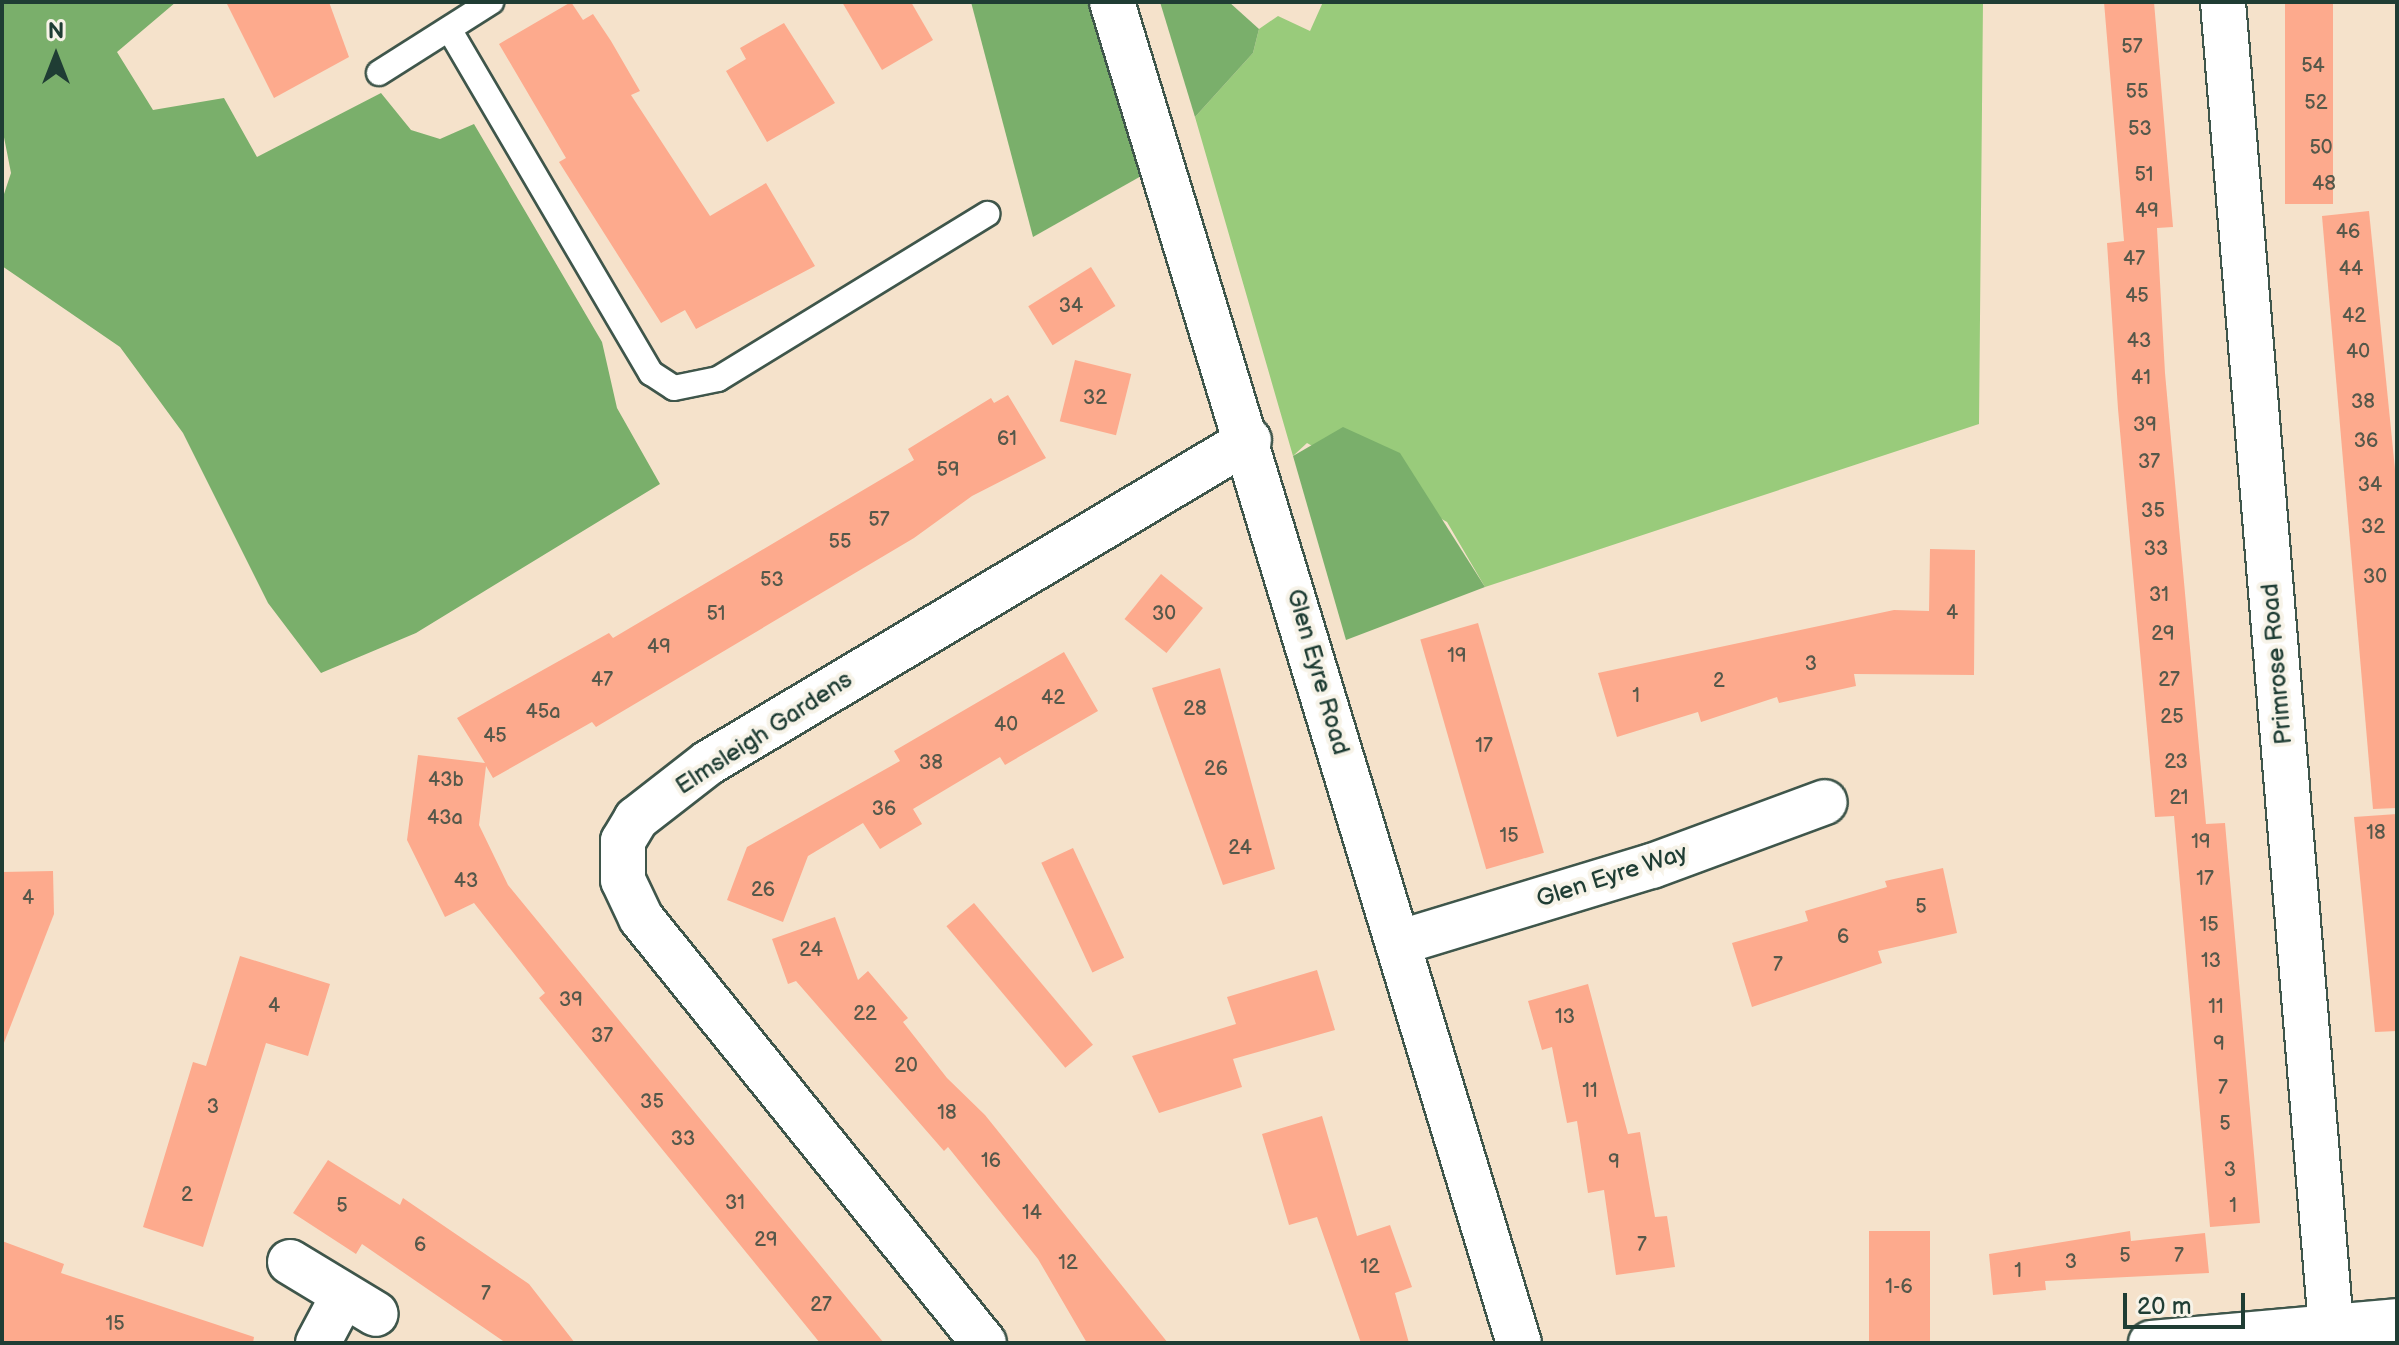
<!DOCTYPE html>
<style>
body{margin:0}
#map{position:relative;width:2399px;height:1345px;overflow:hidden;background:#f5e2cb;font-family:"Balsamiq Sans",sans-serif}
div>[style]{position:absolute}
[style*='--x']{left:calc(var(--x)*1px);top:calc(var(--y)*1px);width:calc(var(--w)*1px);rotate:calc(var(--a)*1deg)}
.green>*{inset:0;background:#99cb7b}
.forest>*{inset:0;background:#7aaf6b}
.building>*{inset:0;background:#fdaa8d;transform-origin:0 0}
.roads{filter:drop-shadow(2px 0 #3f564b) drop-shadow(-2px 0 #3f564b) drop-shadow(0 2px #3f564b) drop-shadow(0 -2px #3f564b)}
.service>*{height:24px;margin:-12px;padding:0 12px;transform-origin:12px;border-radius:12px;background:#fff}
.minor>*{height:44px;margin:-22px;padding:0 22px;transform-origin:22px;border-radius:22px;background:#fff}
span{translate:-50% -50%;white-space:nowrap;text-align:center;line-height:1.15;-webkit-text-stroke:8px #f7f3e8;paint-order:stroke}
.number-label{font-size:20px;color:#56584a}
.number-label span{-webkit-text-stroke-width:0}
.street-label{font-size:24px;color:#1f3d34}
.frame{position:absolute;inset:0;border:4px solid #1f3d34;pointer-events:none}
.north{position:absolute;left:16px;top:16px;width:80px;height:80px;-webkit-text-stroke:6px #f7f3e8;paint-order:stroke;rotate:0deg;font-size:22px;font-weight:700;line-height:32px;text-align:center;color:#1f3d34}
.north::after{content:'';display:block;margin:auto;width:28px;height:36px;background:#1f3d34;clip-path:polygon(50% 0,100% 100%,50% 72%,0 100%)}
.scale{position:absolute;left:2123px;top:1293px;width:122px;height:36px;box-sizing:border-box;border:4px solid #1f3d34;border-top:0;padding-left:10px;font-size:24px;line-height:28px;white-space:nowrap;color:#1f3d34;-webkit-text-stroke:6px #f7f3e8;paint-order:stroke}
</style>
<div id="map">
<div class="green">
<i style="clip-path:polygon(1323px 2px,1983px 2px,1979px 424px,1485px 587px,1447px 522px,1307px 443px,1293px 456px,1195px 117px,1253px 53px,1259px 29px,1278px 16px,1310px 31px)"></i>
</div>
<div class="forest">
<i style="clip-path:polygon(2px 2px,176px 2px,117px 52px,153px 110px,224px 98px,257px 157px,381px 93px,411px 130px,440px 139px,474px 124px,602px 342px,617px 408px,660px 484px,416px 633px,321px 673px,268px 603px,183px 433px,120px 347px,2px 266px,2px 200px,11px 173px,2px 127px)"></i>
<i style="clip-path:polygon(971px 2px,1089px 2px,1143px 175px,1033px 237px)"></i>
<i style="clip-path:polygon(1160px 2px,1229px 2px,1259px 29px,1253px 53px,1195px 117px)"></i>
<i style="clip-path:polygon(1343px 427px,1400px 453px,1485px 587px,1346px 640px,1293px 456px)"></i>
</div>
<div class="building">
<i style="clip-path:polygon(226px 2px,329px 2px,349px 57px,274px 98px)"></i>
<i style="clip-path:polygon(571px 2px,583px 20px,593px 14px,611px 41px,640px 91px,631px 95px,710px 216px,766px 183px,815px 266px,696px 329px,685px 310px,661px 323px,559px 162px,566px 158px,499px 44px)"></i>
<i style="clip-path:polygon(842px 2px,911px 2px,933px 40px,882px 70px)"></i>
<i style="clip-path:polygon(2104px 2px,2154px 2px,2173px 227px,2157px 228px,2165px 373px,2206px 824px,2225px 823px,2260px 1223px,2210px 1227px,2174px 816px,2155px 817px,2118px 409px,2107px 243px,2124px 241px)"></i>
<i style="left:2285px;top:2px;width:48px;height:202px"></i>
<i style="clip-path:polygon(784px 23px,835px 103px,767px 142px,726px 71px,746px 59px,740px 48px)"></i>
<i style="clip-path:polygon(2369px 211px,2397px 489px,2397px 808px,2373px 809px,2322px 216px)"></i>
<i style="left:1091px;top:267px;width:46px;height:74px;rotate:58deg"></i>
<i style="left:1075px;top:360px;width:58px;height:63px;rotate:14deg"></i>
<i style="clip-path:polygon(1008px 395px,1046px 458px,972px 496px,914px 538px,596px 727px,592px 722px,493px 778px,486px 766px,479px 825px,508px 885px,884px 1343px,820px 1343px,539px 998px,545px 993px,474px 903px,445px 917px,407px 840px,418px 755px,485px 763px,457px 718px,609px 633px,613px 638px,914px 460px,908px 449px,991px 398px,994px 403px)"></i>
<i style="clip-path:polygon(1930px 549px,1975px 550px,1974px 675px,1854px 674px,1856px 686px,1779px 703px,1777px 697px,1701px 722px,1698px 712px,1617px 737px,1598px 673px,1894px 610px,1929px 611px)"></i>
<i style="left:1161px;top:574px;width:54px;height:58px;rotate:39deg"></i>
<i style="left:1478px;top:623px;width:239px;height:60px;rotate:74deg"></i>
<i style="clip-path:polygon(1064px 652px,1098px 711px,1005px 765px,1000px 757px,913px 809px,922px 824px,880px 849px,863px 823px,808px 856px,783px 922px,727px 900px,747px 847px,900px 761px,894px 751px)"></i>
<i style="clip-path:polygon(1220px 668px,1275px 869px,1223px 885px,1152px 688px)"></i>
<i style="clip-path:polygon(2397px 814px,2397px 1031px,2375px 1032px,2354px 817px)"></i>
<i style="left:1073px;top:848px;width:121px;height:35px;rotate:65deg"></i>
<i style="clip-path:polygon(1943px 868px,1957px 933px,1878px 951px,1882px 963px,1752px 1007px,1732px 943px,1808px 921px,1805px 911px,1887px 887px,1885px 881px)"></i>
<i style="clip-path:polygon(53px 871px,54px 914px,2px 1048px,2px 872px)"></i>
<i style="left:974px;top:903px;width:185px;height:36px;rotate:50deg"></i>
<i style="clip-path:polygon(835px 917px,858px 980px,868px 971px,908px 1018px,903px 1022px,947px 1078px,985px 1115px,1168px 1343px,1087px 1343px,1038px 1259px,948px 1147px,944px 1151px,796px 981px,788px 984px,772px 939px)"></i>
<i style="clip-path:polygon(240px 956px,330px 984px,308px 1056px,266px 1043px,203px 1247px,143px 1227px,193px 1062px,206px 1066px)"></i>
<i style="clip-path:polygon(1317px 970px,1335px 1030px,1233px 1059px,1242px 1087px,1159px 1113px,1132px 1056px,1236px 1024px,1227px 997px)"></i>
<i style="clip-path:polygon(1588px 984px,1628px 1134px,1640px 1132px,1655px 1217px,1667px 1216px,1675px 1267px,1616px 1275px,1604px 1190px,1588px 1193px,1577px 1121px,1567px 1123px,1552px 1047px,1542px 1050px,1528px 1001px)"></i>
<i style="clip-path:polygon(1322px 1116px,1357px 1236px,1390px 1225px,1412px 1287px,1395px 1293px,1409px 1343px,1361px 1343px,1317px 1217px,1289px 1225px,1262px 1134px)"></i>
<i style="clip-path:polygon(328px 1160px,400px 1205px,403px 1198px,529px 1284px,575px 1343px,506px 1343px,362px 1244px,356px 1254px,293px 1213px)"></i>
<i style="left:1869px;top:1231px;width:61px;height:112px"></i>
<i style="clip-path:polygon(2130px 1231px,2131px 1241px,2205px 1233px,2209px 1273px,2045px 1281px,2046px 1290px,1993px 1295px,1989px 1254px)"></i>
<i style="clip-path:polygon(2px 1241px,64px 1264px,61px 1273px,254px 1337px,253px 1343px,2px 1343px)"></i>
</div>
<div class="roads">
<div class="service">
<i style="--x:449;--y:29;--w:399;--a:59.6"></i>
<i style="--x:651;--y:373;--w:27;--a:33"></i>
<i style="--x:674;--y:388;--w:45;--a:-11.6"></i>
<i style="--x:718;--y:379;--w:316;--a:-31.5"></i>
<i style="--x:379;--y:73;--w:133;--a:-32.4"></i>
</div>
<div class="minor">
<i style="--x:1112;--y:2;--w:1401;--a:73.12"></i>
<i style="--x:2223;--y:2;--w:1329;--a:85.34"></i>
<i style="--x:1398;--y:943;--w:265;--a:-16.9"></i>
<i style="--x:1652;--y:866;--w:184;--a:-20.3"></i>
<i style="--x:290;--y:1262;--w:100;--a:31.2"></i>
<i style="--x:318;--y:1343;--w:53;--a:-62"></i>
<i style="--x:984;--y:1343;--w:546;--a:-128.91"></i>
<i style="--x:641;--y:918;--w:42;--a:-115.3"></i>
<i style="--x:623;--y:880;--w:39;--a:-90"></i>
<i style="--x:623;--y:841;--w:26;--a:-59"></i>
<i style="--x:636;--y:819;--w:91;--a:-37.9"></i>
<i style="--x:708;--y:763;--w:630;--a:-30.84"></i>
<i style="--x:2151;--y:1343;--w:247;--a:-5.1"></i>
</div>
</div>
<div class="number-label">
<span style="left:2132px;top:47px">57</span>
<span style="left:2313px;top:66px">54</span>
<span style="left:2137px;top:92px">55</span>
<span style="left:2316px;top:103px">52</span>
<span style="left:2140px;top:129px">53</span>
<span style="left:2321px;top:148px">50</span>
<span style="left:2144px;top:175px">51</span>
<span style="left:2324px;top:184px">48</span>
<span style="left:2147px;top:211px">49</span>
<span style="left:2348px;top:232px">46</span>
<span style="left:2134px;top:259px">47</span>
<span style="left:2351px;top:269px">44</span>
<span style="left:2137px;top:296px">45</span>
<span style="left:1071px;top:306px">34</span>
<span style="left:2354px;top:316px">42</span>
<span style="left:2139px;top:341px">43</span>
<span style="left:2358px;top:352px">40</span>
<span style="left:2141px;top:378px">41</span>
<span style="left:1095px;top:398px">32</span>
<span style="left:2363px;top:402px">38</span>
<span style="left:2145px;top:425px">39</span>
<span style="left:1007px;top:439px">61</span>
<span style="left:2366px;top:441px">36</span>
<span style="left:2149px;top:462px">37</span>
<span style="left:948px;top:470px">59</span>
<span style="left:2370px;top:485px">34</span>
<span style="left:2153px;top:511px">35</span>
<span style="left:879px;top:520px">57</span>
<span style="left:2373px;top:527px">32</span>
<span style="left:840px;top:542px">55</span>
<span style="left:2156px;top:549px">33</span>
<span style="left:2375px;top:577px">30</span>
<span style="left:772px;top:580px">53</span>
<span style="left:2159px;top:595px">31</span>
<span style="left:1952px;top:613px">4</span>
<span style="left:716px;top:614px">51</span>
<span style="left:1164px;top:614px">30</span>
<span style="left:2163px;top:634px">29</span>
<span style="left:659px;top:647px">49</span>
<span style="left:1457px;top:656px">19</span>
<span style="left:1811px;top:664px">3</span>
<span style="left:602px;top:680px">47</span>
<span style="left:2169px;top:680px">27</span>
<span style="left:1719px;top:681px">2</span>
<span style="left:1636px;top:696px">1</span>
<span style="left:1053px;top:698px">42</span>
<span style="left:1195px;top:709px">28</span>
<span style="left:543px;top:712px">45a</span>
<span style="left:2172px;top:717px">25</span>
<span style="left:1006px;top:725px">40</span>
<span style="left:495px;top:736px">45</span>
<span style="left:1484px;top:746px">17</span>
<span style="left:2176px;top:762px">23</span>
<span style="left:931px;top:763px">38</span>
<span style="left:1216px;top:769px">26</span>
<span style="left:446px;top:780px">43b</span>
<span style="left:2179px;top:798px">21</span>
<span style="left:884px;top:809px">36</span>
<span style="left:445px;top:818px">43a</span>
<span style="left:2376px;top:833px">18</span>
<span style="left:1509px;top:836px">15</span>
<span style="left:2201px;top:842px">19</span>
<span style="left:1240px;top:848px">24</span>
<span style="left:2205px;top:879px">17</span>
<span style="left:466px;top:881px">43</span>
<span style="left:763px;top:890px">26</span>
<span style="left:28px;top:898px">4</span>
<span style="left:1921px;top:907px">5</span>
<span style="left:2209px;top:925px">15</span>
<span style="left:1843px;top:937px">6</span>
<span style="left:811px;top:950px">24</span>
<span style="left:2211px;top:961px">13</span>
<span style="left:1778px;top:965px">7</span>
<span style="left:571px;top:1000px">39</span>
<span style="left:274px;top:1006px">4</span>
<span style="left:2216px;top:1007px">11</span>
<span style="left:865px;top:1014px">22</span>
<span style="left:1565px;top:1017px">13</span>
<span style="left:602px;top:1036px">37</span>
<span style="left:2219px;top:1044px">9</span>
<span style="left:906px;top:1066px">20</span>
<span style="left:2223px;top:1088px">7</span>
<span style="left:1590px;top:1091px">11</span>
<span style="left:652px;top:1102px">35</span>
<span style="left:213px;top:1107px">3</span>
<span style="left:947px;top:1113px">18</span>
<span style="left:2225px;top:1124px">5</span>
<span style="left:683px;top:1139px">33</span>
<span style="left:991px;top:1161px">16</span>
<span style="left:1614px;top:1162px">9</span>
<span style="left:2230px;top:1170px">3</span>
<span style="left:187px;top:1195px">2</span>
<span style="left:735px;top:1203px">31</span>
<span style="left:342px;top:1206px">5</span>
<span style="left:2233px;top:1206px">1</span>
<span style="left:1032px;top:1213px">14</span>
<span style="left:766px;top:1240px">29</span>
<span style="left:420px;top:1245px">6</span>
<span style="left:1642px;top:1245px">7</span>
<span style="left:2125px;top:1256px">5</span>
<span style="left:2179px;top:1256px">7</span>
<span style="left:2071px;top:1262px">3</span>
<span style="left:1068px;top:1263px">12</span>
<span style="left:1370px;top:1267px">12</span>
<span style="left:2018px;top:1271px">1</span>
<span style="left:1899px;top:1287px">1-6</span>
<span style="left:486px;top:1294px">7</span>
<span style="left:821px;top:1305px">27</span>
<span style="left:115px;top:1324px">15</span>
</div>
<div class="street-label">
<span style="left:2277px;top:664px;rotate:-95deg">Primrose Road</span>
<span style="left:1318px;top:672px;rotate:74deg">Glen Eyre Road</span>
<span style="left:764px;top:733px;rotate:-33deg">Elmsleigh Gardens</span>
<span style="left:1612px;top:876px;rotate:-18deg">Glen Eyre Way</span>
</div>
<div class="frame"></div>
<div class="north">N</div>
<div class="scale">20 m</div>
</div>
